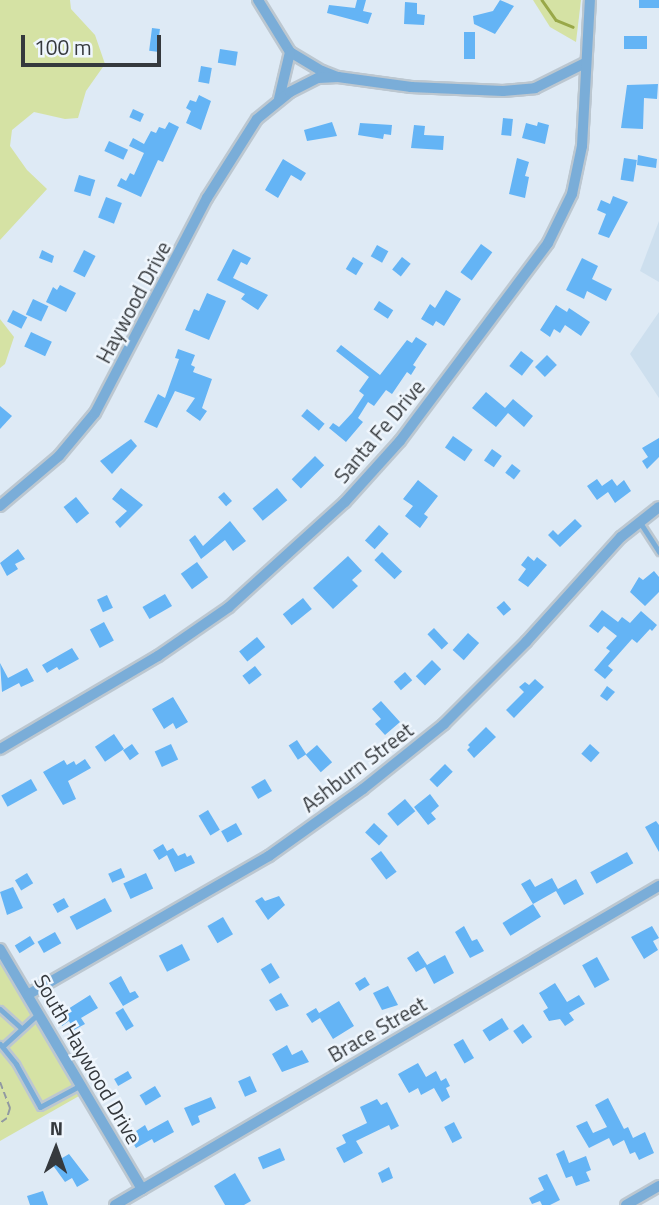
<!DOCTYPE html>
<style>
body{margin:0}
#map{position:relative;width:659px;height:1205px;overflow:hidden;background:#deeaf5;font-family:"Titillium Web",sans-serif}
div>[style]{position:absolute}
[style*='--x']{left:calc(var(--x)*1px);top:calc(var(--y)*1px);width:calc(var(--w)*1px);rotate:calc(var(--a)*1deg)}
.built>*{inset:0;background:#cddfee}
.green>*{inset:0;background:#d5e2a4}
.stream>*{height:2.5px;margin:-1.25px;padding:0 1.25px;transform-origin:1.25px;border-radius:1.25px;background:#99a848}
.building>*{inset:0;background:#64b4f5;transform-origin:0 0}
.path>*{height:2px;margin-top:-1px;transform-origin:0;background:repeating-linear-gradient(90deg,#9199a1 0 7px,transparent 0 10.5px)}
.roads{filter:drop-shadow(2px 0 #bcc7d0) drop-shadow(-2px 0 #bcc7d0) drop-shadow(0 2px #bcc7d0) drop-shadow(0 -2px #bcc7d0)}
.lane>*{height:5px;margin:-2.5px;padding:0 2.5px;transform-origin:2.5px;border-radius:2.5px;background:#7aadd8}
.street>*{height:10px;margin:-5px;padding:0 5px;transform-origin:5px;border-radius:5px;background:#7aadd8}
span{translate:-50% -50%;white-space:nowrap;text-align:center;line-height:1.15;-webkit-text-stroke:5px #eff6fd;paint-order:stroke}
.street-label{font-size:21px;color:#35393d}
.north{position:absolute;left:21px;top:1114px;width:70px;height:70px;-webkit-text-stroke:5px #eff6fd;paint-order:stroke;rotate:1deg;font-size:19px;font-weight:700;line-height:28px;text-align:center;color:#35393d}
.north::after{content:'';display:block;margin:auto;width:24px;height:32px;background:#35393d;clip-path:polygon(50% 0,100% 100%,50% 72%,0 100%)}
.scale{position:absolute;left:21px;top:35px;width:140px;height:32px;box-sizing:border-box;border:4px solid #35393d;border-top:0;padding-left:9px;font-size:21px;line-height:24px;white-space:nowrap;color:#35393d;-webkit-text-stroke:5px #eff6fd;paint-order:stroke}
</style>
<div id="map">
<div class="built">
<i style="clip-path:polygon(659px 221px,659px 282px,640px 271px)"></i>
<i style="clip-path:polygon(659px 312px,659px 398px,630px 354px)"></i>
</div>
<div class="green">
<i style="clip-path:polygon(0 0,70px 0,71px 9px,95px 35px,105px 64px,86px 91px,78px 118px,65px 119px,34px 112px,12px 130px,10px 146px,27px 170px,47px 189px,0 240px)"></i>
<i style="clip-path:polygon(533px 0,581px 0,576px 42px,550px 27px)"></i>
<i style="clip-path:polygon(0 319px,14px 337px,5px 364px,0 368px)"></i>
<i style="clip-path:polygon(0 962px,79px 1096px,0 1141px)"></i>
</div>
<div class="stream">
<i style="--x:542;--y:0;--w:24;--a:55"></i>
<i style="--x:556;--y:20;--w:18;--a:22"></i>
</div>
<div class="building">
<i style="clip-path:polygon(357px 0,366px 0,363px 11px,372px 13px,368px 24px,327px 13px,329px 5px,355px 8px)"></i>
<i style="clip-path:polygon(500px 0,514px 6px,495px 34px,474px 24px,473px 16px,493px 11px)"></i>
<i style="left:639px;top:0;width:20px;height:8px"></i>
<i style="clip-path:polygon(405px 2px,417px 3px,417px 14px,425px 15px,424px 25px,404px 24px)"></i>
<i style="left:152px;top:28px;width:8px;height:23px;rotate:7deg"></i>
<i style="left:464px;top:32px;width:11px;height:27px"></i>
<i style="left:624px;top:36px;width:23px;height:13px"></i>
<i style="left:220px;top:49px;width:18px;height:14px;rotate:9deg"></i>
<i style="left:201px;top:66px;width:11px;height:16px;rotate:10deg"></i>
<i style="clip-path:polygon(658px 84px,657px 99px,644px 98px,643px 129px,621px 128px,627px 85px)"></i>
<i style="clip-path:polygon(199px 95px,211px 101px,201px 130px,186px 123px,191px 111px,186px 108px,190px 100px,196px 102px)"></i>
<i style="left:133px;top:109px;width:12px;height:9px;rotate:24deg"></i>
<i style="left:503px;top:118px;width:10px;height:17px;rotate:6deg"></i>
<i style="clip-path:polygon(169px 122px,179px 127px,163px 162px,158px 160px,141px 197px,117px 186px,121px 178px,126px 181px,130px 173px,134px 175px,144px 153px,129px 146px,133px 138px,144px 144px,151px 131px,156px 133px,159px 127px,165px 129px)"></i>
<i style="clip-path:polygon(332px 122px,337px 136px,307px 141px,304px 130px)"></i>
<i style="clip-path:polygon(538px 122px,549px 125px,545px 144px,522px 138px,526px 123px,537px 126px)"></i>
<i style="clip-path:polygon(360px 123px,392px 125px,391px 135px,384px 134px,383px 139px,358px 135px)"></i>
<i style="clip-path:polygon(414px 125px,425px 126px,424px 135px,444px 136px,443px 150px,411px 148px)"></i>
<i style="left:109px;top:141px;width:21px;height:11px;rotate:25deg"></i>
<i style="clip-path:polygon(638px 155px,657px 159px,656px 168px,637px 165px)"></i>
<i style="clip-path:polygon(517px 158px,529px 162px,525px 176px,529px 177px,525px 198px,509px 194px)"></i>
<i style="left:624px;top:158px;width:13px;height:22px;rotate:9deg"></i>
<i style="clip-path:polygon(283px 159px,306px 173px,301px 181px,291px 175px,278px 198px,265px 190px)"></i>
<i style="left:79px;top:175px;width:17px;height:17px;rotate:17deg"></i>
<i style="clip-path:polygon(613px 196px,628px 202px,609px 238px,598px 234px,606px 214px,597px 210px,601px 200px,610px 204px)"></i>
<i style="left:106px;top:197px;width:17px;height:22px;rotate:21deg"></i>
<i style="left:481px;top:244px;width:14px;height:35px;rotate:36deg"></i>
<i style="left:377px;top:245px;width:13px;height:13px;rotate:29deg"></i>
<i style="clip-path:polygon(233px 249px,251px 258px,247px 265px,241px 262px,233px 278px,268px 295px,258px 310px,241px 299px,245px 294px,217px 280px)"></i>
<i style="clip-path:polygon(42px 250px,54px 256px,52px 263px,39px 258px)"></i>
<i style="left:84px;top:250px;width:13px;height:24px;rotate:27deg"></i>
<i style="left:353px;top:257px;width:12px;height:14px;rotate:31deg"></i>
<i style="left:402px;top:257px;width:11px;height:16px;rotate:38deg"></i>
<i style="clip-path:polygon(582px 258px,598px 266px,592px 279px,612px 289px,606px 301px,587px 291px,584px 299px,566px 290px)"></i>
<i style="clip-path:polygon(60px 285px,76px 293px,66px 312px,46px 302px,53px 287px,57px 290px)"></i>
<i style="clip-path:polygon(446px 290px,461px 299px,444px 326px,436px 321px,433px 326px,421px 319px,430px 304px,435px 308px)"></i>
<i style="clip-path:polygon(207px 293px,226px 301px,209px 340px,185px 330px,194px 309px,199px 311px)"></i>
<i style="left:33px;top:299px;width:17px;height:17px;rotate:25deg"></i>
<i style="left:379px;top:301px;width:17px;height:10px;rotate:33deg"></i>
<i style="clip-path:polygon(556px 305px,567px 312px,569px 308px,590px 322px,581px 336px,565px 325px,560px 333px,554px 329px,550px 337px,540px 330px)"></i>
<i style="left:13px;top:310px;width:16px;height:13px;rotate:27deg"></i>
<i style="left:31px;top:332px;width:23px;height:16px;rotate:25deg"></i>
<i style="clip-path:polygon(416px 337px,427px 344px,413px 365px,416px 367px,411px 375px,407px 372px,392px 394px,386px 390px,374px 406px,368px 402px,358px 418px,363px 422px,346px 442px,329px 428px,333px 423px,339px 427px,352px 413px,364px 395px,359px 391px,369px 377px,336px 351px,341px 345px,380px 375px,407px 340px,412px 343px)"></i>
<i style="clip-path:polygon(178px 349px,195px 355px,191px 365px,195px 367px,193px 372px,212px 379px,202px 408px,207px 411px,200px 421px,186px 411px,195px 398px,175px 391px,157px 428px,144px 422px,158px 394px,165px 398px,179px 359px,175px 358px)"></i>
<i style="left:521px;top:351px;width:16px;height:19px;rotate:38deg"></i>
<i style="left:547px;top:355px;width:14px;height:17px;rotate:45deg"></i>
<i style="clip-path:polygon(486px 392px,505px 408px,513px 399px,533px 416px,524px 427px,508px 413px,496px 427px,472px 408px)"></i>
<i style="clip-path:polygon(0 406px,12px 416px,0 429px)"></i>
<i style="left:307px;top:409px;width:23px;height:9px;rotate:40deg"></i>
<i style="left:453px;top:436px;width:24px;height:14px;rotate:35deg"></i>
<i style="clip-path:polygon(659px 438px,659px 457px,647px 469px,642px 461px,648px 457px,642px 448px)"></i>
<i style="clip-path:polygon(131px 439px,137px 446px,112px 474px,100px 461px)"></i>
<i style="left:492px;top:449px;width:12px;height:14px;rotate:35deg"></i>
<i style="left:315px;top:456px;width:13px;height:33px;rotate:45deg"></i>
<i style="left:512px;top:464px;width:11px;height:11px;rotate:38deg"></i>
<i style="clip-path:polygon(597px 479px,602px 486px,612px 479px,617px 486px,624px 480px,631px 491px,615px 503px,608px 492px,597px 500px,587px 486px)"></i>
<i style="clip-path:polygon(418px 480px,438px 496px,424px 514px,428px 517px,420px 528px,405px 516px,413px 506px,403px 499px)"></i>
<i style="clip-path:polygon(121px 488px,143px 505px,120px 528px,115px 522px,127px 511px,112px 499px)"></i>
<i style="left:277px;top:488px;width:16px;height:32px;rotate:50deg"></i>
<i style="left:224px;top:492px;width:12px;height:8px;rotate:48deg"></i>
<i style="left:76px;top:497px;width:21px;height:16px;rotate:51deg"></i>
<i style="clip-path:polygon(575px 519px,582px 526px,560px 547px,548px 535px,553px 530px,558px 535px)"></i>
<i style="clip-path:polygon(230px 521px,246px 541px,233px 551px,225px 540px,201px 559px,189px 540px,195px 535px,203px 546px)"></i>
<i style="left:379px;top:525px;width:13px;height:21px;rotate:42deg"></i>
<i style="clip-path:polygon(18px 549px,25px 559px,15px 564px,18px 569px,7px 576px,0 563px)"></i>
<i style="left:382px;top:552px;width:28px;height:11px;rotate:44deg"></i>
<i style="clip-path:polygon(348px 556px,362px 571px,352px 580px,358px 586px,333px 609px,313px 588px)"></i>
<i style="clip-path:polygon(528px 556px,534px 561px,537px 557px,547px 565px,528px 587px,518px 580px,526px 569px,521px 565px)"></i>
<i style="left:197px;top:562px;width:19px;height:20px;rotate:54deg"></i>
<i style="clip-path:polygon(654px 571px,659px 577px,659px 592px,645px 606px,630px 592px,639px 577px,643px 580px)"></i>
<i style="left:165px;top:594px;width:14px;height:26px;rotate:60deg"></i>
<i style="left:107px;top:595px;width:14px;height:11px;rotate:65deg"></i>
<i style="left:303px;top:598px;width:14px;height:26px;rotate:51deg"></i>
<i style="left:504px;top:601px;width:11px;height:10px;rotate:49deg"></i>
<i style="clip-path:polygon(602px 610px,618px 622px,622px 617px,630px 623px,641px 611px,657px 625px,652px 631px,650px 629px,637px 643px,632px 639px,608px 666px,613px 670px,605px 679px,594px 670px,610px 651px,606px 648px,617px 636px,604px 626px,598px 633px,589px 626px)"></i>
<i style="left:104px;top:622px;width:21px;height:16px;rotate:62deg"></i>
<i style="left:434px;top:628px;width:21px;height:9px;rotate:47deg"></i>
<i style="left:468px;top:633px;width:15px;height:23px;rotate:42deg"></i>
<i style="left:257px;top:637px;width:13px;height:23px;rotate:51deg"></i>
<i style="clip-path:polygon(72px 648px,79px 659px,59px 670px,57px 667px,47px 673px,42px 665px)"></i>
<i style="left:432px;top:660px;width:13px;height:23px;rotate:45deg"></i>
<i style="clip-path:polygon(0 663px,8px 678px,27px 668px,34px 681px,21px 687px,19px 683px,2px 692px)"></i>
<i style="left:255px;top:666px;width:11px;height:16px;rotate:52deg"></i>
<i style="left:405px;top:672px;width:11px;height:15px;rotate:49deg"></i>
<i style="clip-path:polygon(535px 679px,544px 687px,514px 718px,506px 710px,524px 692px,519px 687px,525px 682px,529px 685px)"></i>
<i style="clip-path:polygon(607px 686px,615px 692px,607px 701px,600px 696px)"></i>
<i style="clip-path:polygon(173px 697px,188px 722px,176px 729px,173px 723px,164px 729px,152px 709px)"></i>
<i style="clip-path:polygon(381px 701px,400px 722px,385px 735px,375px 724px,381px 719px,372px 709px)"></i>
<i style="clip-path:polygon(486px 727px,496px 737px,474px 758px,467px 750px,470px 747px,468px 745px)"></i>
<i style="left:114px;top:734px;width:18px;height:23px;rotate:56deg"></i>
<i style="left:297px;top:740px;width:17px;height:10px;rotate:57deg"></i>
<i style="left:132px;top:744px;width:12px;height:11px;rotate:55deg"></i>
<i style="left:171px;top:744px;width:17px;height:18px;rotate:65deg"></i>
<i style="left:590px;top:744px;width:13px;height:13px;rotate:42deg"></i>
<i style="left:317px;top:745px;width:23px;height:15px;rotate:49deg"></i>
<i style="clip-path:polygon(85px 759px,91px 768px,68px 781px,76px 799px,63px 805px,43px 772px,64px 760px,67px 765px,74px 761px,76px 765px)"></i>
<i style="left:445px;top:764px;width:11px;height:22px;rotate:45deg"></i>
<i style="left:31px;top:779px;width:13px;height:34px;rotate:61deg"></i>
<i style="left:265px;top:779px;width:14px;height:16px;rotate:60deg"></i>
<i style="clip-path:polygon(430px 794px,439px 806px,431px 813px,436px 819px,428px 825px,414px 807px)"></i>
<i style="left:405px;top:799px;width:16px;height:23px;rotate:50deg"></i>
<i style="left:208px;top:810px;width:23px;height:11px;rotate:59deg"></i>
<i style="clip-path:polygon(656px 821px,659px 825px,659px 852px,645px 827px)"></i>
<i style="left:236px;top:823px;width:13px;height:17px;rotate:61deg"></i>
<i style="left:374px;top:823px;width:19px;height:13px;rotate:43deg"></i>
<i style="clip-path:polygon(163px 844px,167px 851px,173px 848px,178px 856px,185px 853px,187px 857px,191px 855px,195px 863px,175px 872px,167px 855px,159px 860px,153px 850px)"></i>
<i style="left:381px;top:851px;width:26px;height:13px;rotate:53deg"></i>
<i style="left:627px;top:852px;width:13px;height:42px;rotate:61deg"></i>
<i style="left:121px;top:868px;width:10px;height:14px;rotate:66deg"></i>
<i style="left:27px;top:873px;width:12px;height:14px;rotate:59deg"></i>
<i style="left:146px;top:873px;width:17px;height:25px;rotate:65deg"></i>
<i style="clip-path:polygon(552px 878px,558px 889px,576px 879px,584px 894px,564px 905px,556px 891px,533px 904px,521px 884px,530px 879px,535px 887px)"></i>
<i style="clip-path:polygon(13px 887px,23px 908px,7px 915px,0 892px)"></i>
<i style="clip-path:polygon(279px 896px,285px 905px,268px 920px,255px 901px,262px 897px,265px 901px)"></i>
<i style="left:64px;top:898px;width:10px;height:13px;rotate:61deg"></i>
<i style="left:105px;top:898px;width:15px;height:40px;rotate:62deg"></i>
<i style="left:533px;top:904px;width:15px;height:36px;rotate:58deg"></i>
<i style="left:223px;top:917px;width:20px;height:18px;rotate:60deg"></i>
<i style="clip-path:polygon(464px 926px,472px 941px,477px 939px,484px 951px,470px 958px,455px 932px)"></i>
<i style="clip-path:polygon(652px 926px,659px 938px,653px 941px,658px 950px,644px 959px,631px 937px)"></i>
<i style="left:55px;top:932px;width:13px;height:20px;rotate:61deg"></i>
<i style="left:30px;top:936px;width:9px;height:18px;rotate:58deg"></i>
<i style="left:182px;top:944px;width:18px;height:26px;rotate:63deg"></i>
<i style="clip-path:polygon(418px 951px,427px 965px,445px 955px,454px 973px,434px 984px,425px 967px,416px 972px,407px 958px)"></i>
<i style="left:597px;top:957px;width:26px;height:17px;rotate:61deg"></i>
<i style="left:271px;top:963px;width:17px;height:12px;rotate:59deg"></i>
<i style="clip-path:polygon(121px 976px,130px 993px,135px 991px,139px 997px,123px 1006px,109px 983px)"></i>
<i style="left:365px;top:977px;width:9px;height:12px;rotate:58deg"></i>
<i style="clip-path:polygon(555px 983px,567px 1002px,579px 995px,585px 1004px,569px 1013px,574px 1020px,565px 1026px,560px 1019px,549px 1021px,543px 1011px,548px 1008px,539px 993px)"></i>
<i style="clip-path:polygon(388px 986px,398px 1005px,382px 1010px,373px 993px)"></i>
<i style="clip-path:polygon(281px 993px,289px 1006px,276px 1011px,269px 1000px)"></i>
<i style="clip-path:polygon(90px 995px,98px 1008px,81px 1018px,85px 1024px,74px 1030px,69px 1021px,62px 1026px,57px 1016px)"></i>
<i style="clip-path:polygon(339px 1001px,354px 1026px,333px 1039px,320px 1018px,312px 1023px,306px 1014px,316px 1008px,319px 1013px)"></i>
<i style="left:123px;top:1008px;width:21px;height:9px;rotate:59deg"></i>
<i style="left:502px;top:1018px;width:13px;height:23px;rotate:58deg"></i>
<i style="left:523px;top:1024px;width:16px;height:12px;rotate:55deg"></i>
<i style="left:463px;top:1039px;width:22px;height:11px;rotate:60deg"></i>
<i style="clip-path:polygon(287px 1045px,292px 1055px,302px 1050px,309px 1062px,282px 1072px,272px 1054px)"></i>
<i style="clip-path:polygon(418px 1063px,426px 1077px,436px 1071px,441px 1081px,446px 1078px,450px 1086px,446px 1088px,450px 1097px,442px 1102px,434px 1088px,421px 1095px,418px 1088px,409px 1093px,398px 1074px)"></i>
<i style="left:128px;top:1071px;width:8px;height:16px;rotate:60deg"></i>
<i style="left:250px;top:1076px;width:17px;height:13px;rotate:66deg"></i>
<i style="left:155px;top:1086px;width:12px;height:18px;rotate:59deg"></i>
<i style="clip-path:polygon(211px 1097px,216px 1108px,198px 1116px,200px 1122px,192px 1126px,184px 1108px)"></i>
<i style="clip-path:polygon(608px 1098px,624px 1129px,628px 1127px,633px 1138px,645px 1132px,654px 1153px,639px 1160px,635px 1152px,630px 1154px,624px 1140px,613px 1146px,609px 1138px,589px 1148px,576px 1126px,587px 1121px,593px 1133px,607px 1127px,595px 1105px)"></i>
<i style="clip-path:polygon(377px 1099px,381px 1105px,387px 1102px,399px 1126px,391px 1130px,389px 1125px,356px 1141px,363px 1153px,344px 1163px,336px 1148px,346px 1143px,342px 1135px,367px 1123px,360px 1107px)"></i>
<i style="clip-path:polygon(168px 1120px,174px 1132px,154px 1143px,152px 1139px,136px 1148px,130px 1138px,138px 1134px,136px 1131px,145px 1125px,148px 1131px)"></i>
<i style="left:454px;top:1122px;width:18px;height:11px;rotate:63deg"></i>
<i style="left:280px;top:1148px;width:13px;height:24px;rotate:67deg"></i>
<i style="clip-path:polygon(564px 1150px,569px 1163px,586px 1156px,591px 1170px,586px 1172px,590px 1181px,576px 1186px,572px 1176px,566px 1178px,556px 1154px)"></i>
<i style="clip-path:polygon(69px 1154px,89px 1180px,77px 1187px,72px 1178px,65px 1182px,52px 1164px)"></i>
<i style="clip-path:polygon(389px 1167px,393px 1178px,382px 1183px,378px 1173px)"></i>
<i style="clip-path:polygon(235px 1173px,251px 1201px,244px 1205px,225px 1205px,214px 1186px)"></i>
<i style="clip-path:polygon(547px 1174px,560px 1200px,550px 1205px,542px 1205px,540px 1201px,532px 1204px,529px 1198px,544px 1190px,538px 1178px)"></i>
<i style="clip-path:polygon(43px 1191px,48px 1205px,30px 1205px,27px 1196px)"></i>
</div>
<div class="path">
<i style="--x:0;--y:1082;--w:28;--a:69"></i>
<i style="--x:10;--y:1108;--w:10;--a:107"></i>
<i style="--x:7;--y:1118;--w:9;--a:144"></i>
</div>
<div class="roads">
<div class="lane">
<i style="--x:639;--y:521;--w:37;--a:57"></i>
<i style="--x:0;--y:1009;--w:28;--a:42"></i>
<i style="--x:0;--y:1044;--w:26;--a:51"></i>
<i style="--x:16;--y:1064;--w:49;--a:60.8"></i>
<i style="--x:40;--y:1107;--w:47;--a:-28.2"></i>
<i style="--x:3;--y:1046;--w:49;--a:-42.5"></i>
</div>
<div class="street">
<i style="--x:258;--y:0;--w:61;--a:58.4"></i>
<i style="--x:290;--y:52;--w:37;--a:31"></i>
<i style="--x:322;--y:71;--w:17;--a:21"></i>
<i style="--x:338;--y:77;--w:74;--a:7.8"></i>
<i style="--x:411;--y:87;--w:92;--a:2.5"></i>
<i style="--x:503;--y:91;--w:32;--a:-5"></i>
<i style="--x:535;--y:88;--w:56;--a:-26.6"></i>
<i style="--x:279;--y:99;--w:48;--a:-76.8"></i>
<i style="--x:0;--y:506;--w:77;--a:-40.3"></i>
<i style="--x:59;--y:456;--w:56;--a:-50.1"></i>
<i style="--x:95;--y:413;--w:242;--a:-62.5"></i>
<i style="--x:207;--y:198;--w:93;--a:-57.7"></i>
<i style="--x:257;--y:119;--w:43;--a:-39.3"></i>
<i style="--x:290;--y:92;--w:31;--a:-27"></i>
<i style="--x:318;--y:78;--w:20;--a:-3"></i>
<i style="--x:0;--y:749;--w:183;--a:-30.5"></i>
<i style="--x:158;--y:656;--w:86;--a:-34.6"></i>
<i style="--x:229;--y:607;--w:156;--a:-42.2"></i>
<i style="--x:345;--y:502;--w:82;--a:-48"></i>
<i style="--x:400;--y:441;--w:247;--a:-53.2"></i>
<i style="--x:548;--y:243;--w:55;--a:-63.9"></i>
<i style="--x:572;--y:194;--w:49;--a:-78.2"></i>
<i style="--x:582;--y:146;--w:146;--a:-86.9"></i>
<i style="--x:0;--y:949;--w:279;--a:59.4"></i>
<i style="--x:29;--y:994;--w:277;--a:-29.9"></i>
<i style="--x:269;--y:856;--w:115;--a:-35.5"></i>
<i style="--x:363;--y:789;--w:104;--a:-38.7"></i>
<i style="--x:444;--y:724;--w:116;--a:-45"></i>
<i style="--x:526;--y:642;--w:142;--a:-47.9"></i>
<i style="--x:621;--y:537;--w:48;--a:-38.3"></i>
<i style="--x:115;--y:1205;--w:631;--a:-30.39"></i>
<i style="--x:626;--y:1205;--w:38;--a:-30"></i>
</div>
</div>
<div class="street-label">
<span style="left:133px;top:302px;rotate:-62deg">Haywood Drive</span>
<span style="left:379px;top:431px;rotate:-50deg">Santa Fe Drive</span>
<span style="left:357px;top:767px;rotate:-37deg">Ashburn Street</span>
<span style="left:377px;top:1029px;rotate:-30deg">Brace Street</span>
<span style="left:88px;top:1059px;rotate:60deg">South Haywood Drive</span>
</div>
<div class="north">N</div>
<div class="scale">100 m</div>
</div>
